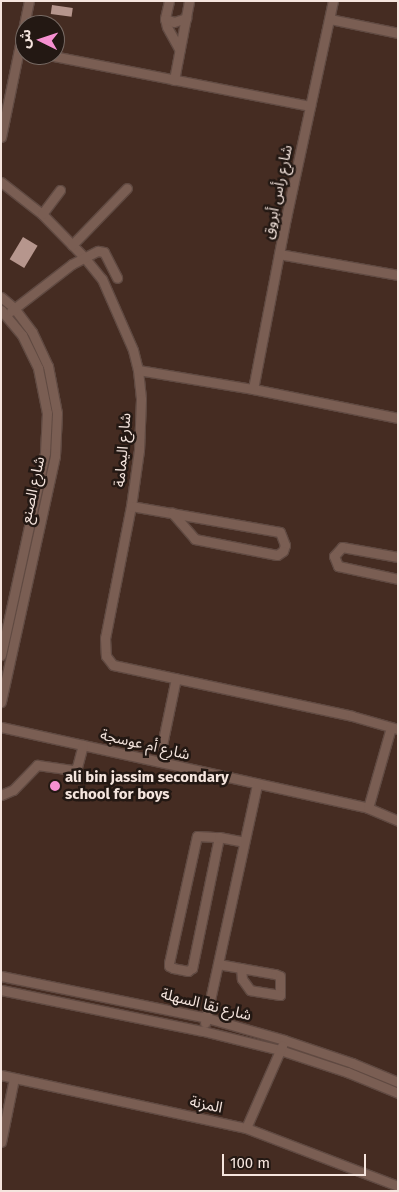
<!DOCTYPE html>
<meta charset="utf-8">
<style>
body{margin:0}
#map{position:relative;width:399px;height:1192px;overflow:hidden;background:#452c22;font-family:"Fira Sans","Noto Sans Arabic",sans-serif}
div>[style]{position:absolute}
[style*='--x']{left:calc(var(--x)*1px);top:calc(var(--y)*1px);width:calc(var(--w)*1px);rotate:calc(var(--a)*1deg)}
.building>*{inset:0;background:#b6968d;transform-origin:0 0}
.roads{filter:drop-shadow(1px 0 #604a42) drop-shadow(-1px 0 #604a42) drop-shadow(0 1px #604a42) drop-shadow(0 -1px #604a42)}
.minor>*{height:9px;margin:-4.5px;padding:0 4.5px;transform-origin:4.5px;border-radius:4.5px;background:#7a5e53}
.dots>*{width:14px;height:14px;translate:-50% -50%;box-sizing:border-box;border:2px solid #231813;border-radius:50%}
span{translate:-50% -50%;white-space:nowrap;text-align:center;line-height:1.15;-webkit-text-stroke:5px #231813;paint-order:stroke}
.street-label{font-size:15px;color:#f5e5de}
.poi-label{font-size:15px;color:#f5e5de;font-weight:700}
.left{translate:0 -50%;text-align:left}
.frame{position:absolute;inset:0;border:2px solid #f5e5de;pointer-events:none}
.north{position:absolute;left:15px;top:15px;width:50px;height:50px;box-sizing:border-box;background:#231813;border:1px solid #776a64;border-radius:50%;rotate:274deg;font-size:14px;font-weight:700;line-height:20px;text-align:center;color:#f5e5de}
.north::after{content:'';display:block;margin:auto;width:18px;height:22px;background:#f690d1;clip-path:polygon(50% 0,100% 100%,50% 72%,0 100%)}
.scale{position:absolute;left:222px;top:1154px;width:144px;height:22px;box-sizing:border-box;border:2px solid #f5e5de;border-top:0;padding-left:6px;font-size:15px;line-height:18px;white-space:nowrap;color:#f5e5de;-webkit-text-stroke:4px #231813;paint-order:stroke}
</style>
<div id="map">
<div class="building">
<i style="left:52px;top:5px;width:21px;height:9px;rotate:8deg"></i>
<i style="left:23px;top:237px;width:17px;height:26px;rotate:31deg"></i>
</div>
<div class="roads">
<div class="minor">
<i style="--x:169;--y:1;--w:18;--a:103"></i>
<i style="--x:165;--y:19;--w:8;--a:76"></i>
<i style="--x:167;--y:27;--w:26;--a:61"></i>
<i style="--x:165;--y:19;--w:9;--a:18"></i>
<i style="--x:174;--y:22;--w:13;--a:-18"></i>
<i style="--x:330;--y:19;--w:69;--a:11.6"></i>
<i style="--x:48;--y:55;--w:267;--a:11"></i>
<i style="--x:174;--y:80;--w:80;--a:-79.2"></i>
<i style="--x:1;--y:137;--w:139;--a:-78.4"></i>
<i style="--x:1;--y:182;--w:52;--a:38"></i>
<i style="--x:42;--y:214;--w:60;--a:45.7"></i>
<i style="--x:84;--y:257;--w:28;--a:51"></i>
<i style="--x:102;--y:279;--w:77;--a:66.4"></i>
<i style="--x:133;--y:350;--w:21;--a:76"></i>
<i style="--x:138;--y:370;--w:29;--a:84"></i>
<i style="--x:141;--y:399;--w:51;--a:92.2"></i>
<i style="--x:139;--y:450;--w:57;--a:98.1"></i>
<i style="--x:131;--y:506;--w:135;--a:101.1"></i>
<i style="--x:105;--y:638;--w:18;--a:87"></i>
<i style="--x:106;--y:656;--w:11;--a:52"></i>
<i style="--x:113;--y:665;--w:244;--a:12"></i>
<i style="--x:352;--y:716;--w:48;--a:15.8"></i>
<i style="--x:42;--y:214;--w:30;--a:-53"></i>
<i style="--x:72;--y:245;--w:79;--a:-46"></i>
<i style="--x:279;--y:254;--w:121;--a:10"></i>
<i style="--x:1;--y:297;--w:17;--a:40"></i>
<i style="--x:14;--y:308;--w:30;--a:53"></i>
<i style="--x:32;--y:332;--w:38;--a:65"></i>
<i style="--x:48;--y:366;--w:48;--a:79.2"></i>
<i style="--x:57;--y:413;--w:43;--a:92.7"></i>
<i style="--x:55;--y:456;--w:252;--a:102.4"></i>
<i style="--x:1;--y:310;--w:33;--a:50"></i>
<i style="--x:22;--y:335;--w:37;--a:64"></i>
<i style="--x:38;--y:368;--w:46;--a:78.7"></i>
<i style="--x:47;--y:413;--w:40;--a:92.9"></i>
<i style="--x:45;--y:453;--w:207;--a:102.3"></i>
<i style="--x:11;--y:311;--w:77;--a:-37.6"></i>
<i style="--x:72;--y:264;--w:29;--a:-27"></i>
<i style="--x:98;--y:251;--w:6;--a:9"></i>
<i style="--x:104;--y:252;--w:29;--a:63"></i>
<i style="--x:138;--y:370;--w:117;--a:9.4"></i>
<i style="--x:253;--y:389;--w:148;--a:11.3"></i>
<i style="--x:253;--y:389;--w:174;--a:-79.1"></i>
<i style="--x:286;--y:218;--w:222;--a:-77.8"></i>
<i style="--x:131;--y:506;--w:151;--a:9.9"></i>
<i style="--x:280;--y:532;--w:14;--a:69"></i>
<i style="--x:285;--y:545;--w:6;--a:108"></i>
<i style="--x:283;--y:551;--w:7;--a:146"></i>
<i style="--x:277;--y:555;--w:84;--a:-169"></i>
<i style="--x:195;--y:539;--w:35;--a:-131"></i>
<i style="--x:398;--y:557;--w:57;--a:-169.9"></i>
<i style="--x:342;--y:547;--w:12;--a:132"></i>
<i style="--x:334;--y:556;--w:11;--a:68"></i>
<i style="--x:338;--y:566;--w:61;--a:12.2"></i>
<i style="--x:1;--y:727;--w:376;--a:12.4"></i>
<i style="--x:368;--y:808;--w:33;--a:23"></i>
<i style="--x:162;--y:745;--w:68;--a:-78.2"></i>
<i style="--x:1;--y:795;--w:13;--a:-23"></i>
<i style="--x:13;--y:790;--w:35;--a:-46"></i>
<i style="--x:37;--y:765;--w:37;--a:8"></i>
<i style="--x:74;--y:770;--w:4;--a:-45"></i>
<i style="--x:77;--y:767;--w:23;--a:-75"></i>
<i style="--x:368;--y:808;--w:84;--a:-74.1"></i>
<i style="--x:219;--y:837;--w:134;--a:101.6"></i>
<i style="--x:192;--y:968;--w:5;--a:143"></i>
<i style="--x:188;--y:971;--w:15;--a:-169"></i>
<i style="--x:173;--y:968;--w:4;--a:-153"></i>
<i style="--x:169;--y:966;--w:3;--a:-90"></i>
<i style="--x:169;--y:963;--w:130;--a:-77.6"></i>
<i style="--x:197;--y:836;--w:22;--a:3"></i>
<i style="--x:219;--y:837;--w:25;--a:11"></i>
<i style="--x:218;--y:964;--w:58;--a:10"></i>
<i style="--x:275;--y:974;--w:5;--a:22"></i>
<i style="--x:280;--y:976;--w:19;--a:90"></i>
<i style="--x:280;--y:995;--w:30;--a:-171"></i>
<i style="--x:250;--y:990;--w:14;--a:-126"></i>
<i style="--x:242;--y:979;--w:11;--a:-95"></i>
<i style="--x:1;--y:976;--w:210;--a:11.5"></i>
<i style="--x:207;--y:1018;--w:80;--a:15.9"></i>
<i style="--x:284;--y:1040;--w:72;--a:18.7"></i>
<i style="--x:352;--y:1063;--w:50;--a:22.4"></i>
<i style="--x:1;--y:990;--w:206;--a:11.5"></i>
<i style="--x:203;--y:1031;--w:79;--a:13.9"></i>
<i style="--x:280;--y:1050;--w:71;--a:18.2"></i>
<i style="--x:347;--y:1072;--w:55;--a:22.4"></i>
<i style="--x:205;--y:1023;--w:245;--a:-77.7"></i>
<i style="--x:1;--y:1075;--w:251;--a:12.2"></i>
<i style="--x:246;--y:1128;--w:163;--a:20.9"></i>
<i style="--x:246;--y:1128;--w:90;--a:-66.3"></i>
<i style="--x:1;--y:1142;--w:65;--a:-78.5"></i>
</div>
</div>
<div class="dots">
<i style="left:55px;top:786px;background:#f690d1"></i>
</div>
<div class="street-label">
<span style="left:278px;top:192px;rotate:-78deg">شارع رأس أبروق</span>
<span style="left:123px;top:450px;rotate:-85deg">شارع اليمامة</span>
<span style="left:33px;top:490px;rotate:-78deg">شارع الصنع</span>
<span style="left:145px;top:745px;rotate:13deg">شارع أم عوسجة</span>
<span style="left:206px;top:1005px;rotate:14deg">شارع نقا السهلة</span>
<span style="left:206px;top:1105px;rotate:12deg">المزنة</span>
</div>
<div class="poi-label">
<span class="left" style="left:65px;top:786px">ali bin jassim secondary<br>school for boys</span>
</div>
<div class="frame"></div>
<div class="north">ش</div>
<div class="scale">100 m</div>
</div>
